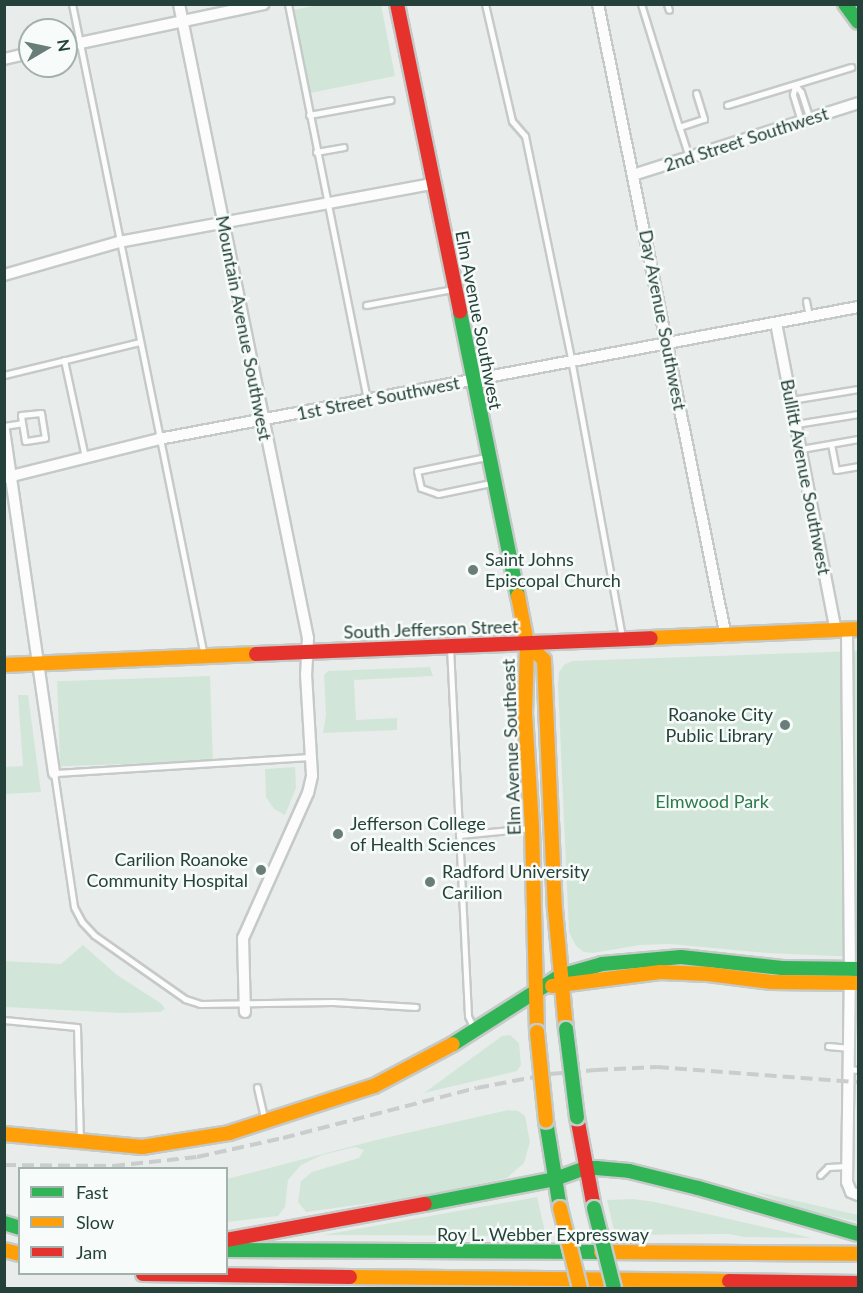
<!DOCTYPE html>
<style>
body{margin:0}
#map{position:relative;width:863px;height:1293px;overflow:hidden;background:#e8edeb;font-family:Lato,sans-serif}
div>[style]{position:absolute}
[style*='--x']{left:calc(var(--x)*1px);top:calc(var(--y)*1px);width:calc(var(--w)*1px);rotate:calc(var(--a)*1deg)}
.green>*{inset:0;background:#d1e6d8;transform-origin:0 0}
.roads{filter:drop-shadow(2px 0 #c5cac8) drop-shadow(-2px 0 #c5cac8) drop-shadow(0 2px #c5cac8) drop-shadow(0 -2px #c5cac8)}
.lane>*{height:5px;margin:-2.5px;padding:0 2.5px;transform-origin:2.5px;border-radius:2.5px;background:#fcfcfc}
.street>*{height:10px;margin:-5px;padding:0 5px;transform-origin:5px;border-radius:5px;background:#fcfcfc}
.fast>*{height:14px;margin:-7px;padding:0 7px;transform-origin:7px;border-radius:7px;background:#30b455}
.slow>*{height:14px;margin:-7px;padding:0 7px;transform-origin:7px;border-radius:7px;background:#ff9f0a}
.jam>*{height:14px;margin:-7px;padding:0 7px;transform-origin:7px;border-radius:7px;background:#e5322d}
.rail>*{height:4px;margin-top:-2px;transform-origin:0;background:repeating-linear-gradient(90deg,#c9cdcc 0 12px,transparent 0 18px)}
.bridges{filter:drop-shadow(2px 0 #c3ccc9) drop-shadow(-2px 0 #c3ccc9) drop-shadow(0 2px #c3ccc9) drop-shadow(0 -2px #c3ccc9)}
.fast-bridge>*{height:14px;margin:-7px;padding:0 7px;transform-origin:7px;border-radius:7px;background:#30b455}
.slow-bridge>*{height:14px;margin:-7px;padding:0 7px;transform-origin:7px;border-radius:7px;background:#ff9f0a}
.dots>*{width:16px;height:16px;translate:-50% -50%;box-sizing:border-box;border:3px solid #f7fbf9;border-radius:50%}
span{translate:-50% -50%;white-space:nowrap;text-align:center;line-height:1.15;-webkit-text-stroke:5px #f7fbf9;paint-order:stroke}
.street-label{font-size:18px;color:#24423a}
.poi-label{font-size:18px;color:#24423a}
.left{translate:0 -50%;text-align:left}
.right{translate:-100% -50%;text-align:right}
.park-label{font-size:18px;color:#2d7a4b}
.frame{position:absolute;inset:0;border:6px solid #24423a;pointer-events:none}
.legend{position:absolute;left:18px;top:1167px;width:210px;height:108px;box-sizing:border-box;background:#f7fbf9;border:2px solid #a3b1ad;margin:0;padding:8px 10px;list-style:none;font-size:18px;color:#24423a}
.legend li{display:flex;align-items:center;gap:12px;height:30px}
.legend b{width:30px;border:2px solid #a3b1ad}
.north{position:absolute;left:18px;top:18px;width:60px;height:60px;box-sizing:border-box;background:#f7fbf9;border:2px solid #a3b1ad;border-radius:50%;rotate:81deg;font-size:16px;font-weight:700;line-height:24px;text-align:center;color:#24423a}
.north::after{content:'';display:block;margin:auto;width:21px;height:27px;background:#697e78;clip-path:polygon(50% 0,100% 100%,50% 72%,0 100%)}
</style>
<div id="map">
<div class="green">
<i style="clip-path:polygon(322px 4px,381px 5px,395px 76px,310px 93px,294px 10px)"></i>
<i style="clip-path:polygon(858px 651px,858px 957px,767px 953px,669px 944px,640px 945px,593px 953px,584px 952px,576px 946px,569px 932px,558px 685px,559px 672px,564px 665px,572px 661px)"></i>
<i style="clip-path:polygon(430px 667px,433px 676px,354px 680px,356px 720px,397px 718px,397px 730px,323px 733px,326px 715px,324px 675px,328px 671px)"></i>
<i style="left:210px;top:676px;width:85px;height:153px;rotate:88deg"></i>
<i style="clip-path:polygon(18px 695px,28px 695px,41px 792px,5px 794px,5px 767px,23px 766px)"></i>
<i style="clip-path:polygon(295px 767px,296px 788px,285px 815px,274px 809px,266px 797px,265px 769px)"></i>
<i style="clip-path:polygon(83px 945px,117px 975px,162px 1004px,165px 1009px,160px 1012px,121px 1013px,5px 1007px,5px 961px,61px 964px)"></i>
<i style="clip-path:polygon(510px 1035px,519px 1043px,521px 1065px,517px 1071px,424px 1093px,502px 1036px)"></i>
<i style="clip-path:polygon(508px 1110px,518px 1111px,525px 1116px,530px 1142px,524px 1163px,507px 1178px,422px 1196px,306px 1212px,298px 1202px,301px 1181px,312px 1172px,359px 1158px,364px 1150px,355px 1147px,322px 1155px,301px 1165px,288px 1180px,285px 1207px,278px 1216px,227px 1222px,227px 1179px,376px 1140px)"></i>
<i style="clip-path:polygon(753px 1191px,858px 1215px,858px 1222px,793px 1207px)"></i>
<i style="clip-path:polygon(537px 1197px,546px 1236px,323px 1235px)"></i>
<i style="clip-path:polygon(633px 1199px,655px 1202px,812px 1238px,744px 1237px,729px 1234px,615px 1235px,607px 1200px)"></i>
</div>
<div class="roads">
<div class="lane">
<i style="--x:72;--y:4;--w:665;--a:78.55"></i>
<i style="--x:288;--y:4;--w:404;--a:78.7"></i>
<i style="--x:485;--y:4;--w:120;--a:77"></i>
<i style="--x:512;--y:121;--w:20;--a:49"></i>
<i style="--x:525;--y:136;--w:228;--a:78.3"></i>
<i style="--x:571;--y:359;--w:282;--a:79.6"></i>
<i style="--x:641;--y:4;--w:129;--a:72.8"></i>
<i style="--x:667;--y:4;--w:6;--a:72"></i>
<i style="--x:727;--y:105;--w:130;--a:-17"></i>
<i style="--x:309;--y:115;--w:83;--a:-10.4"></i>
<i style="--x:801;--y:121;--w:28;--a:-107"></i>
<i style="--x:793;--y:94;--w:9;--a:-77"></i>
<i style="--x:795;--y:85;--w:9;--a:49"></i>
<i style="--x:801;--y:92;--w:28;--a:72"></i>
<i style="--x:316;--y:152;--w:28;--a:-10"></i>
<i style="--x:689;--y:157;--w:32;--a:-108"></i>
<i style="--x:679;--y:127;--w:26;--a:-18"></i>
<i style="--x:704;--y:119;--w:27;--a:-107"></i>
<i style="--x:806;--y:301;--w:16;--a:79"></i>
<i style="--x:366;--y:305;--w:88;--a:-10.4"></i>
<i style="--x:64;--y:360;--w:99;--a:77.8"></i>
<i style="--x:4;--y:375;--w:139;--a:-13.7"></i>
<i style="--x:791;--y:400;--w:68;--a:-9.3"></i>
<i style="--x:41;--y:413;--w:25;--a:81"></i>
<i style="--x:45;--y:438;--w:20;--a:171"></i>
<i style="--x:25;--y:441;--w:26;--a:-99"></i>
<i style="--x:21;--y:415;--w:20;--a:-6"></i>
<i style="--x:796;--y:424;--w:63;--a:-9.2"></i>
<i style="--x:4;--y:426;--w:18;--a:-9"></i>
<i style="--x:831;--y:444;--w:26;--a:79"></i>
<i style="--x:836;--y:470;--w:22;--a:-10"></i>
<i style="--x:801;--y:449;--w:58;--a:-10"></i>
<i style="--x:486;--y:457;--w:70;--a:168.5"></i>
<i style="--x:417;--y:471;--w:17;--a:77"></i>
<i style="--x:421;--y:488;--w:18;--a:19"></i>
<i style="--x:438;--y:494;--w:54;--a:-11.7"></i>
<i style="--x:450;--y:647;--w:369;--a:87.2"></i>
<i style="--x:468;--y:1016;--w:14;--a:65"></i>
<i style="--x:311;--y:757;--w:257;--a:176.4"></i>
<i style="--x:54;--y:773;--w:135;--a:81.5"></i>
<i style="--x:74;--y:907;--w:17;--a:62"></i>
<i style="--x:82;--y:922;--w:18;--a:47"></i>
<i style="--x:94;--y:935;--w:111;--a:35.1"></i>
<i style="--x:185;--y:999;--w:16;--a:18"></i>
<i style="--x:200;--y:1004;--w:133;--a:-0.9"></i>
<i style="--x:333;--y:1002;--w:83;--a:3.4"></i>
<i style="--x:459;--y:835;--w:72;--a:-5.6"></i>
<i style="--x:4;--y:1020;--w:73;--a:5.5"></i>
<i style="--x:77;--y:1027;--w:111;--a:88.5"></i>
<i style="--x:828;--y:1046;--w:22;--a:5"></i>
<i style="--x:849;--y:1069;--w:9;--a:6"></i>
<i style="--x:257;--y:1087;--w:35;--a:77"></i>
<i style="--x:820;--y:1175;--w:11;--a:-45"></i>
<i style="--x:828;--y:1167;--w:20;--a:-3"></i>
</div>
<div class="street">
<i style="--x:179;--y:4;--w:647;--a:78.5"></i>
<i style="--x:308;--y:638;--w:36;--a:93"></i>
<i style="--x:306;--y:674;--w:102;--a:86.6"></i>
<i style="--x:312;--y:776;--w:17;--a:103"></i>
<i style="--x:308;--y:793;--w:159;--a:114.1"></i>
<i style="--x:243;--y:938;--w:74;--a:88.5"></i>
<i style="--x:598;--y:4;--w:646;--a:78.57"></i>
<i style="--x:66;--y:46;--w:202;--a:-12"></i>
<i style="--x:4;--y:59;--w:27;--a:-13"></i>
<i style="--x:633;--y:175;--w:236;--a:-17.7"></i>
<i style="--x:4;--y:275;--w:120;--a:-16"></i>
<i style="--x:119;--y:242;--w:319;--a:-10.5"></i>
<i style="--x:776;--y:323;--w:314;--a:79"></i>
<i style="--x:4;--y:430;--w:347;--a:81.7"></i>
<i style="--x:4;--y:478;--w:160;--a:-14.1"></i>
<i style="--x:159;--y:439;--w:711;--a:-10.69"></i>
<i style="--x:847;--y:630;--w:339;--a:89.5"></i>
<i style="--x:850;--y:969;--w:213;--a:90.8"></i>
<i style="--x:847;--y:1182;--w:11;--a:68"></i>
<i style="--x:851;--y:1192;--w:8;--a:23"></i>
</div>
<div class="fast">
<i style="--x:845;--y:4;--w:22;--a:54"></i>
<i style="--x:460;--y:312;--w:290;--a:78.5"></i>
<i style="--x:453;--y:1044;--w:127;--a:-32.4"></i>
<i style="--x:560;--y:976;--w:44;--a:-15.9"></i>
<i style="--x:602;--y:964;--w:79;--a:-5.1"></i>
<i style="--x:681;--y:957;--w:102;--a:6.2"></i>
<i style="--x:782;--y:968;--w:76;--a:0.8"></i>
<i style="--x:546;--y:1121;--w:88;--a:80.9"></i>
<i style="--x:425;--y:1204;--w:132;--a:-10.9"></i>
<i style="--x:555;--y:1179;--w:33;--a:-20"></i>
<i style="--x:586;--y:1168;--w:10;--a:0"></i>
<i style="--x:596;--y:1168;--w:33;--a:5"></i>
<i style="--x:629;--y:1171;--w:71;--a:13.8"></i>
<i style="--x:698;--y:1188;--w:166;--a:16"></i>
<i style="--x:4;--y:1223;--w:17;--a:17"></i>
<i style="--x:226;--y:1250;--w:375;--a:0.3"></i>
</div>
<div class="slow">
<i style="--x:518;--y:596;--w:48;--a:79.2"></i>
<i style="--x:527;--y:643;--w:70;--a:91.6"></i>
<i style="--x:525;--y:713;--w:115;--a:86.5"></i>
<i style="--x:532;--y:828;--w:204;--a:88.6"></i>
<i style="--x:651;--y:638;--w:207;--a:-2.5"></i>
<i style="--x:527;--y:643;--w:24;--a:45"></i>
<i style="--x:544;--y:660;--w:249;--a:87.5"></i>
<i style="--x:555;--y:909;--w:121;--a:84.8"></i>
<i style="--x:4;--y:665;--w:252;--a:-2.5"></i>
<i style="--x:552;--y:986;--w:109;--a:-7.4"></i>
<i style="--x:660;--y:972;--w:48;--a:2.4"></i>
<i style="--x:708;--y:974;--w:64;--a:7.2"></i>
<i style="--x:771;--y:982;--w:87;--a:0.7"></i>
<i style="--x:4;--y:1134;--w:139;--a:5.4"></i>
<i style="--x:142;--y:1147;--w:88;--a:-9.1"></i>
<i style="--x:229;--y:1133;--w:152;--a:-18"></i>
<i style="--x:374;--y:1086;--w:89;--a:-28"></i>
<i style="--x:4;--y:1250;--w:16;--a:14"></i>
<i style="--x:601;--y:1252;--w:257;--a:0.4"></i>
<i style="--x:350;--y:1277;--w:379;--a:0.6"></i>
</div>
<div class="jam">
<i style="--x:397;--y:4;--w:314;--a:78.4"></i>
<i style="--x:256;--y:654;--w:395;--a:-2.3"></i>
<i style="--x:577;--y:1117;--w:93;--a:79.4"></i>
<i style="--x:226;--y:1240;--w:202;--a:-10.3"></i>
<i style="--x:143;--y:1274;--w:207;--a:0.8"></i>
<i style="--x:729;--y:1281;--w:129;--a:0.9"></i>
</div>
</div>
<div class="rail">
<i style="--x:4;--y:1165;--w:109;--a:0.5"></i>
<i style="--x:113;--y:1166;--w:84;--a:-6.1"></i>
<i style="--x:197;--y:1157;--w:88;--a:-12.5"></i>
<i style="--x:283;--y:1138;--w:200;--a:-14.5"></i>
<i style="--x:477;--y:1088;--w:74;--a:-10.9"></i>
<i style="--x:550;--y:1074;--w:46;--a:-5"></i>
<i style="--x:596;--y:1070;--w:61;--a:-2.8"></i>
<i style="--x:657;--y:1067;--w:202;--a:4.3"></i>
</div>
<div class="bridges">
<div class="fast-bridge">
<i style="--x:566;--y:1029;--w:89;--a:82.9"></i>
<i style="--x:594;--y:1208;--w:82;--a:76"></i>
</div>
<div class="slow-bridge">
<i style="--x:537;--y:1032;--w:89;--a:84.2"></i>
<i style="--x:560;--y:1208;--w:82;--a:76"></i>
</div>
</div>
<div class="dots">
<i style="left:473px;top:570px;background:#697e78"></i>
<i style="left:785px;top:725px;background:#697e78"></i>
<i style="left:338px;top:834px;background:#697e78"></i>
<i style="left:261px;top:870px;background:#697e78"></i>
<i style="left:430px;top:882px;background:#697e78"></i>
</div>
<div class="street-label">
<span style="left:746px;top:139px;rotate:-18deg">2nd Street Southwest</span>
<span style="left:479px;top:320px;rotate:79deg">Elm Avenue Southwest</span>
<span style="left:663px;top:320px;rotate:79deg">Day Avenue Southwest</span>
<span style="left:244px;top:328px;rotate:79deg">Mountain Avenue Southwest</span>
<span style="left:378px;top:398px;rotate:-11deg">1st Street Southwest</span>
<span style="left:806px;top:477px;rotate:79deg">Bullitt Avenue Southwest</span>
<span style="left:431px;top:629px;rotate:-2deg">South Jefferson Street</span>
<span style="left:511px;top:747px;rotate:-92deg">Elm Avenue Southeast</span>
<span style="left:543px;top:1234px">Roy L. Webber Expressway</span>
</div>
<div class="poi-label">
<span class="left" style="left:485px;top:570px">Saint Johns<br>Episcopal Church</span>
<span class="right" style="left:773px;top:725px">Roanoke City<br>Public Library</span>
<span class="left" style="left:350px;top:834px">Jefferson College<br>of Health Sciences</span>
<span class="right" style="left:248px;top:870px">Carilion Roanoke<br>Community Hospital</span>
<span class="left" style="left:442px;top:882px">Radford University<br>Carilion</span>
</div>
<div class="park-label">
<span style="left:712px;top:801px">Elmwood Park</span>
</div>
<div class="frame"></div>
<ul class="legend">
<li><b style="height:8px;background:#30b455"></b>Fast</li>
<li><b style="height:8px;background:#ff9f0a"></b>Slow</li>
<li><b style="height:8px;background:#e5322d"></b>Jam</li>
</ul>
<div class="north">N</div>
</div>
